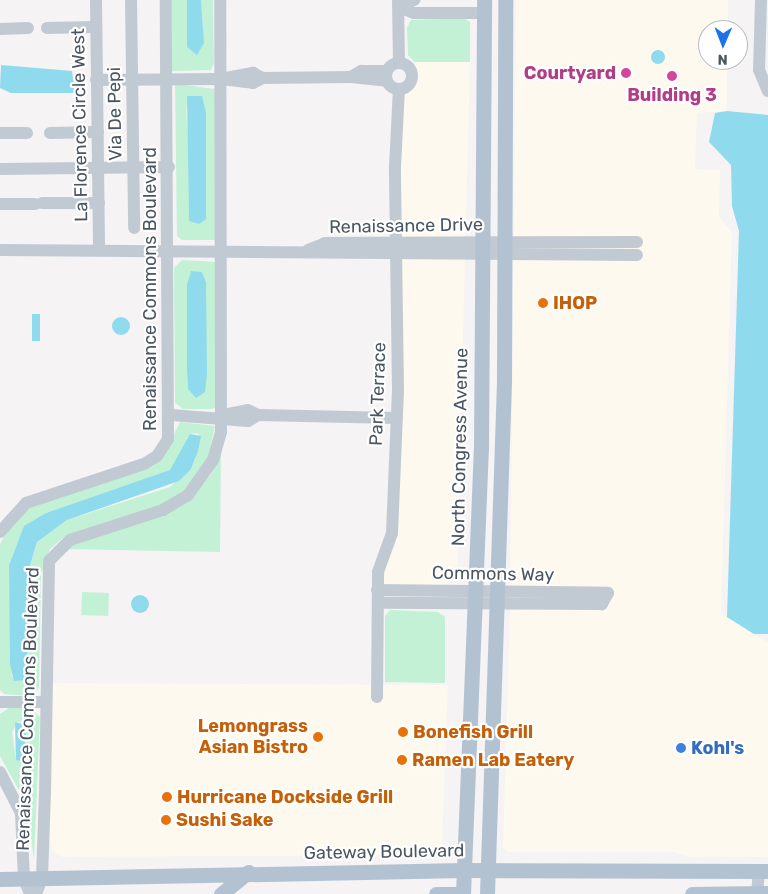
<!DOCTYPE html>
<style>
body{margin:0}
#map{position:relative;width:768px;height:894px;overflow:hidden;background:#f5f3f3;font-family:Rubik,sans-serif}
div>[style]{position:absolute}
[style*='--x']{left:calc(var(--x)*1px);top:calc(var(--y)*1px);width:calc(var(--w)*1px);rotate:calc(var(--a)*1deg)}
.commercial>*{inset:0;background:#fdf9ef}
.green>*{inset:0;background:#c3f1d5;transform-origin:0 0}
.water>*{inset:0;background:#90daee;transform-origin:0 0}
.round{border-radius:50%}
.minor>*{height:12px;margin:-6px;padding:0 6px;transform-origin:6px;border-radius:6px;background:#c1cad2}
.minor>.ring{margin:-6px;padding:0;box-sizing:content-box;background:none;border:12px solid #c1cad2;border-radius:50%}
.major>*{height:15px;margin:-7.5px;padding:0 7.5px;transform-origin:7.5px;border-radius:7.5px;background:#b3c2d1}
.dots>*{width:14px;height:14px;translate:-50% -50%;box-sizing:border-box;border:2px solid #fff;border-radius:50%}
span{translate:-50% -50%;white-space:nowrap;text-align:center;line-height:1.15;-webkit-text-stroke:4.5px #fff;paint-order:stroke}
.hotel-label{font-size:18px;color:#b23c85;font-weight:700}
.right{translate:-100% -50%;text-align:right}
.street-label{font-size:18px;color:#4a5661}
.food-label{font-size:18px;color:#c56008;font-weight:700}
.left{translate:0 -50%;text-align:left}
.shop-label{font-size:18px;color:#366cbe;font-weight:700}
.north{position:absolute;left:698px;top:20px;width:50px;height:50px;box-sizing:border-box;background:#fff;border:1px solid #b7bbc0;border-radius:50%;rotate:181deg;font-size:14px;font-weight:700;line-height:20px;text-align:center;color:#4a5661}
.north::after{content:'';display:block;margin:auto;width:18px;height:22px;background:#1a73e8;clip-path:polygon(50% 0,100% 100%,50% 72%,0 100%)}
</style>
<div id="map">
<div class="commercial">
<i style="clip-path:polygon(516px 0,728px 0,728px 30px,708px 30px,708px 60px,727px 60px,727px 111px,697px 113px,695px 169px,720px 170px,719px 217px,732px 232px,721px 614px,768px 643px,768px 857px,691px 857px,673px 852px,508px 852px,503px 848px,510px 610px)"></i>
<i style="clip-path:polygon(415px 62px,470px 62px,457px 574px,444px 588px,381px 587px,388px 554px,396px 547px,399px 170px,403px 94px,417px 83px)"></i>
<i style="clip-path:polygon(50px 683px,448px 685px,442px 846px,432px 855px,62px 857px,52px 850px,48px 829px)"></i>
</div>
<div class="green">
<i style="clip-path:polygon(171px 0,187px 0,187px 47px,203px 29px,201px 0,213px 0,214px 63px,211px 70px,172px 71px)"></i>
<i style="clip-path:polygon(464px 18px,470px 22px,470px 62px,415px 62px,408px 55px,407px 28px,411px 20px)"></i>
<i style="clip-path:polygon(evenodd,175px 84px,215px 89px,216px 240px,182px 240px,177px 236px,175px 84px,186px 102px,206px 219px,189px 221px,188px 144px,186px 102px)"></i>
<i style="clip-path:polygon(evenodd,182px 260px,216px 262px,215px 408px,210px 409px,183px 409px,175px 403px,174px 268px,182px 260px,202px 272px,206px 282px,205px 392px,188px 389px,187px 370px,187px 285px,202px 272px)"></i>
<i style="clip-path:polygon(evenodd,180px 422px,215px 426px,207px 462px,191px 486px,159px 506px,64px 537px,50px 549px,41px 574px,39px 688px,31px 696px,4px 694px,0 690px,0 545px,5px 534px,29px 507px,162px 459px,180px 422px,192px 433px,199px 434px,196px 457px,191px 469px,170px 487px,67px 520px,37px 542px,28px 572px,27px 675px,12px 677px,9px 565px,24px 527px,46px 513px,171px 470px,192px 433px)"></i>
<i style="clip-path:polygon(221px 451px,220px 552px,63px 549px,187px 501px,211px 474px)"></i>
<i style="left:82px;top:592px;width:27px;height:23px;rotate:2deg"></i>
<i style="clip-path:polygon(390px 610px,438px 612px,445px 617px,445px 683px,385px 682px,385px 616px)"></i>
<i style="clip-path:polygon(evenodd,9px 708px,30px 708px,40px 717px,34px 859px,26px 803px,0 756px,0 714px,9px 708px,17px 722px,24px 722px,16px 760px,12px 732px,17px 722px)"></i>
</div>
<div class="water">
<i style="clip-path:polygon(187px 0,201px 0,204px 43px,197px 55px,187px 47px)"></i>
<i class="round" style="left:651px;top:50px;width:14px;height:14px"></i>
<i style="clip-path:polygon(1px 65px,72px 71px,75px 93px,11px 93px,0 88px)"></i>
<i style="clip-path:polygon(187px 96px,202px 96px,206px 113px,206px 219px,199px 224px,189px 221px)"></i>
<i style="clip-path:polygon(727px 111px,768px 115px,768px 634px,754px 634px,727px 617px,739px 231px,732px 206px,731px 165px,709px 142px,715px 113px)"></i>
<i style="clip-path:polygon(191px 271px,202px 272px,206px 282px,207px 374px,205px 392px,196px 398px,188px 389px,187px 370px,187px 285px)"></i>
<i style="left:32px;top:314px;width:8px;height:27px"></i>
<i class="round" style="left:112px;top:317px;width:18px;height:18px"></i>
<i style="clip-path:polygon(190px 434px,201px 436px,198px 451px,191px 469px,179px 481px,67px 520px,37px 542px,28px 572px,27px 675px,26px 680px,14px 681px,10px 664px,9px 565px,24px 526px,46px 513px,170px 470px)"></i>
<i class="round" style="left:131px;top:595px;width:18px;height:18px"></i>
<i style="clip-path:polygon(15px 722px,26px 725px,24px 762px,16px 760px)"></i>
</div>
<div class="minor">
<i style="--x:96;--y:0;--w:250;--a:89.3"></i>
<i style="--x:131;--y:0;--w:228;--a:89.2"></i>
<i style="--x:398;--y:0;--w:63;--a:89.1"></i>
<i style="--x:761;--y:0;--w:70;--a:91.6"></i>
<i style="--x:759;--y:70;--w:23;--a:67"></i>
<i style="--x:399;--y:7;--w:16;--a:22"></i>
<i style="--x:414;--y:13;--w:70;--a:0"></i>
<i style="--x:399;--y:7;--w:17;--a:-25"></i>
<i style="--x:47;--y:28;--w:49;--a:-1.2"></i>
<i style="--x:0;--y:29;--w:28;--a:-2"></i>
<i class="ring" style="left:386px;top:63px;width:14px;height:14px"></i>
<i style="--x:351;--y:77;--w:12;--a:-31"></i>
<i style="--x:361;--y:71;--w:26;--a:0"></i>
<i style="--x:221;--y:79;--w:33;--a:-11"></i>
<i style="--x:253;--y:73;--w:11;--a:27"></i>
<i style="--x:263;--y:78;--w:88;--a:-0.7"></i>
<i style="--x:351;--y:77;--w:36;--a:6"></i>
<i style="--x:96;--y:80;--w:125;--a:-0.5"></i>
<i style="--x:221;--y:79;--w:32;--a:7"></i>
<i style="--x:253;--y:83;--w:11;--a:-27"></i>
<i style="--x:0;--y:133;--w:27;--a:0"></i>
<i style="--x:50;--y:133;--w:48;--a:-1.2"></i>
<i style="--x:0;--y:169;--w:169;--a:-0.7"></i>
<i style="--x:42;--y:203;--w:57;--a:0"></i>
<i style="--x:0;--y:204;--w:35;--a:0"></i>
<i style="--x:0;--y:250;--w:637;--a:0.45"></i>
<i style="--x:308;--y:250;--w:18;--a:-22"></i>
<i style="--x:325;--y:243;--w:312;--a:-0.2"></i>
<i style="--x:171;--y:415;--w:77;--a:4.5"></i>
<i style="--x:248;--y:421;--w:12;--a:-31"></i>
<i style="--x:223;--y:415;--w:25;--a:-11"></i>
<i style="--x:248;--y:410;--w:11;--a:27"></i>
<i style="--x:258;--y:415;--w:138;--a:1.2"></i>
<i style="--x:0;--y:532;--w:39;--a:-48"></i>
<i style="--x:26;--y:503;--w:124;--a:-18.3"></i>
<i style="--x:144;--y:464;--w:15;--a:-32"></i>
<i style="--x:157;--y:456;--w:20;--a:-57"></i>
<i style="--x:168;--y:439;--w:439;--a:-90.3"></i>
<i style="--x:377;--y:590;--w:231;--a:0.7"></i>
<i style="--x:608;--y:593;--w:13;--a:119"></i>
<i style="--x:602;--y:604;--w:224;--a:-179.7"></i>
<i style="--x:377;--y:697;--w:125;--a:-89.5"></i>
<i style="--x:378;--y:572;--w:41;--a:-70.3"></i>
<i style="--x:392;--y:533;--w:143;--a:-87.6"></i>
<i style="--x:398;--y:390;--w:223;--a:-90.8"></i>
<i style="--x:395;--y:167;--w:78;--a:-87.1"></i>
<i style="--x:0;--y:702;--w:45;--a:0"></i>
<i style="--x:0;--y:772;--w:46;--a:62.9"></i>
<i style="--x:21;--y:813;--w:66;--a:87.4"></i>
<i style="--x:24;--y:879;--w:16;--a:68"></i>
<i style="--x:36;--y:894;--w:17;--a:-69"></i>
<i style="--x:42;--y:878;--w:85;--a:-88"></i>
<i style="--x:45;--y:793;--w:232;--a:-89"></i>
<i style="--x:49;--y:561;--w:30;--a:-45"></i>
<i style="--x:70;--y:540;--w:98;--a:-17.9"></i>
<i style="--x:163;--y:510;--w:29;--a:-31"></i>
<i style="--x:188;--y:495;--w:43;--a:-54.5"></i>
<i style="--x:213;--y:460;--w:29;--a:-74"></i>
<i style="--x:221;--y:432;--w:432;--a:-90.1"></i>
<i style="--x:757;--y:894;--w:23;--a:-85"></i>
</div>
<div class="major">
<i style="--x:0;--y:879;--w:464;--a:-1.1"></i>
<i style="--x:464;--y:870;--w:304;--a:0.2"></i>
<i style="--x:221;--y:894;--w:35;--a:-39"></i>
<i style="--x:436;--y:894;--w:20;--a:0"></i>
<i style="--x:463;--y:894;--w:445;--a:-87.7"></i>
<i style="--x:481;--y:449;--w:449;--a:-89.6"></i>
<i style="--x:487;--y:894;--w:513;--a:-88.1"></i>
<i style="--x:504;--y:381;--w:381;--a:-89.8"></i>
<i style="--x:692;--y:894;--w:76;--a:-0.8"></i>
</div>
<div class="dots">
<i style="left:626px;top:73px;background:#d1479c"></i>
<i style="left:672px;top:76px;background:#d1479c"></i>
<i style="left:543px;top:303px;background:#e8710a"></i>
<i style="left:403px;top:732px;background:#e8710a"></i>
<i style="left:318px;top:737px;background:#e8710a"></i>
<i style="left:681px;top:748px;background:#3f7fe0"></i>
<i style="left:402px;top:760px;background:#e8710a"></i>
<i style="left:167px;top:797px;background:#e8710a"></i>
<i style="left:166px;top:820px;background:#e8710a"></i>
</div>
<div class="hotel-label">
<span class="right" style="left:616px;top:73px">Courtyard</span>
<span style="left:672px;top:95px">Building 3</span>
</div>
<div class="street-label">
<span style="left:115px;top:114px;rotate:-91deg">Via De Pepi</span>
<span style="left:80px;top:125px;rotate:-91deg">La Florence Circle West</span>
<span style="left:406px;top:226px;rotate:-1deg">Renaissance Drive</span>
<span style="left:150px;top:289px;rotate:-90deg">Renaissance Commons Boulevard</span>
<span style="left:378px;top:394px;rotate:-88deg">Park Terrace</span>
<span style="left:460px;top:447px;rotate:-89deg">North Congress Avenue</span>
<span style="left:493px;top:574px;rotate:1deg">Commons Way</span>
<span style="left:28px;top:709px;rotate:-88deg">Renaissance Commons Boulevard</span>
<span style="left:384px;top:852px;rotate:-1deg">Gateway Boulevard</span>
</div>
<div class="food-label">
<span class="left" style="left:553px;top:303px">IHOP</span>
<span class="right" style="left:308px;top:737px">Lemongrass<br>Asian Bistro</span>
<span class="left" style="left:413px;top:732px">Bonefish Grill</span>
<span class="left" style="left:412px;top:760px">Ramen Lab Eatery</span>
<span class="left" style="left:177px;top:797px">Hurricane Dockside Grill</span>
<span class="left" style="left:176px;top:820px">Sushi Sake</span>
</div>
<div class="shop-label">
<span class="left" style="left:691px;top:748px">Kohl's</span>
</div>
<div class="north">N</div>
</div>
